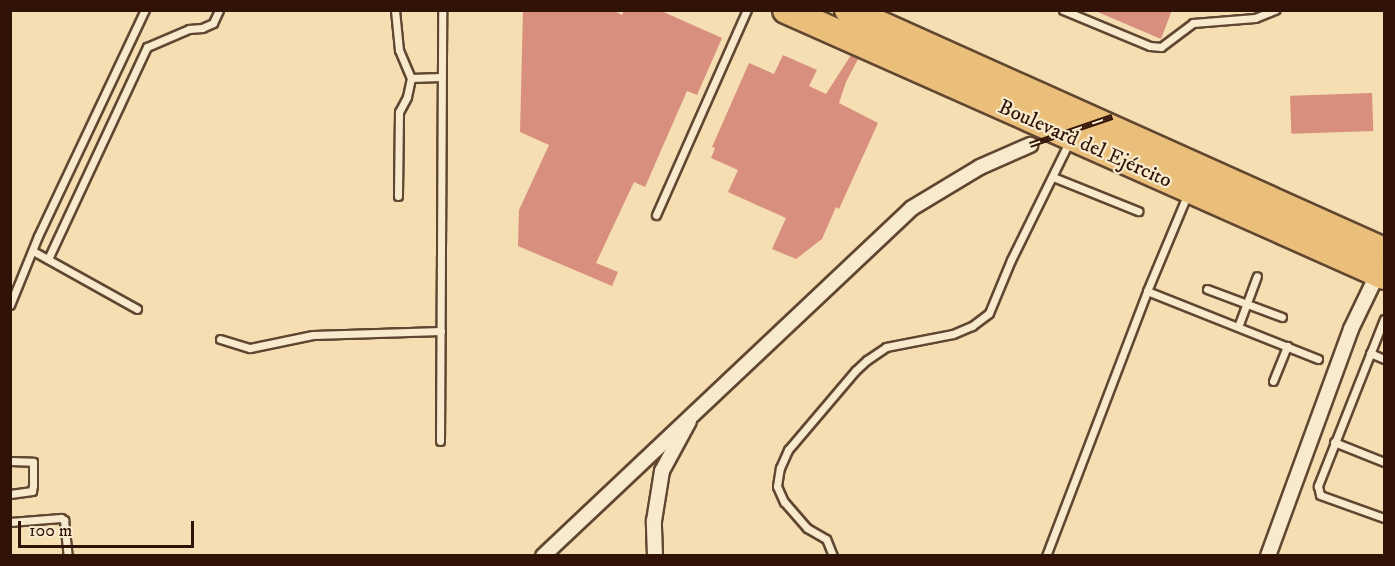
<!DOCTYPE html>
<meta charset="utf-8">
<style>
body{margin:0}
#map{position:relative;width:1395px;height:566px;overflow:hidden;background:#f5deb2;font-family:"IM FELL DW Pica",serif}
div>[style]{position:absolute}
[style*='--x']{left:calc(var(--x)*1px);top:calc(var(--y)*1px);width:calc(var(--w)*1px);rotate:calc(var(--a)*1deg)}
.building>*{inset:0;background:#d88f7e;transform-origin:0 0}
.roads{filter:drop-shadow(2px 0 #614631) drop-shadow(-2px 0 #614631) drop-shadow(0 2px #614631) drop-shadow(0 -2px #614631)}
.lane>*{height:7px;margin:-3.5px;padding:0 3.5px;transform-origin:3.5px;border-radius:3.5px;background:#f8eacd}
.street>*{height:14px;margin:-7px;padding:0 7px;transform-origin:7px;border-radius:7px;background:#f8eacd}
.highway>*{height:26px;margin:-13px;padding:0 13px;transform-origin:13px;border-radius:13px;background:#eabf79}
.rail>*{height:6px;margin-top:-3px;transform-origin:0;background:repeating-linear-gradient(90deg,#f8eacd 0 11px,#301306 0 22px);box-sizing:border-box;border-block:2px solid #301306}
span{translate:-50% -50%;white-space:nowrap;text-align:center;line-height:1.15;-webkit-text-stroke:4.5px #f8eacd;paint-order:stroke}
.street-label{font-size:21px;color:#301306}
.frame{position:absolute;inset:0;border:12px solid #301306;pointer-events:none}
.scale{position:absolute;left:18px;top:521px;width:176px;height:27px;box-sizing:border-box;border:3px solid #301306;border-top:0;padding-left:8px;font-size:18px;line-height:21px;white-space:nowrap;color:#301306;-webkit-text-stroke:4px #f8eacd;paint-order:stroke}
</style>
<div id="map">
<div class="building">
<i style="clip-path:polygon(523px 10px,613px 10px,622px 15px,624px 10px,659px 10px,722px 38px,697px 95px,687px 91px,645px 187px,634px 182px,596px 263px,618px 272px,612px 286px,518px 246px,519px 210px,549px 145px,520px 132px)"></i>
<i style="clip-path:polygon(1093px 10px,1172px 10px,1161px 39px)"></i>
<i style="clip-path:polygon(783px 55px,817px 70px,809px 86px,826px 94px,851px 55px,858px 59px,846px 82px,839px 103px,878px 123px,839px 209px,836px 207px,822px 239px,796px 259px,772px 249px,786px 218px,728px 192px,738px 170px,711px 158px,715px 148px,712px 147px,749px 63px,774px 74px)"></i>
<i style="left:1372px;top:93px;width:38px;height:82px;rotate:88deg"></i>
</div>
<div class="roads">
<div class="lane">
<i style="--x:395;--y:10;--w:40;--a:84.3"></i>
<i style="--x:399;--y:50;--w:30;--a:67"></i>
<i style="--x:411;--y:78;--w:19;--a:102"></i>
<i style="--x:407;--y:97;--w:17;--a:118"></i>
<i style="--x:399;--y:112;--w:84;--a:90.7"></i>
<i style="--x:1063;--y:10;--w:94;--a:22.5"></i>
<i style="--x:1150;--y:46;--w:11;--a:5"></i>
<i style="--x:1161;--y:47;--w:40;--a:-37"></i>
<i style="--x:1193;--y:23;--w:62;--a:-4.6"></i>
<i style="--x:1255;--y:18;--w:22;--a:-22"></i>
<i style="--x:411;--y:78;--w:30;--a:-2"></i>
<i style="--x:1053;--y:177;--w:92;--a:21.8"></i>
<i style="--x:1188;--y:193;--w:106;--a:112.7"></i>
<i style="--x:1147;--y:291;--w:184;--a:21.7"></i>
<i style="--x:656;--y:215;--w:224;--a:-66.1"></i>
<i style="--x:33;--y:251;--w:119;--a:29.1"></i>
<i style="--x:48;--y:259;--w:234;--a:-65"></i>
<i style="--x:147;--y:47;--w:46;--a:-23.2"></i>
<i style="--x:189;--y:29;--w:13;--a:-4"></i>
<i style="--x:202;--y:28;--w:12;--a:-24"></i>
<i style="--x:213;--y:23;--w:14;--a:-65"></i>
<i style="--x:1207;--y:289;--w:80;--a:20.5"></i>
<i style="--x:10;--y:305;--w:74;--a:-67.9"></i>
<i style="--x:38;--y:236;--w:250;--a:-64.7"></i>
<i style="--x:1384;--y:319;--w:180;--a:111.6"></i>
<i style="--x:1318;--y:486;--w:9;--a:77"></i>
<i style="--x:1320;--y:495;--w:68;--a:19.8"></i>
<i style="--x:1238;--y:327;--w:54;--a:-69.6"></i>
<i style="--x:220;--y:339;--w:31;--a:17"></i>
<i style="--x:250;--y:348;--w:64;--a:-11.7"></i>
<i style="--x:313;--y:335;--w:128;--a:-1.8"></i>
<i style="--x:1370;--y:353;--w:15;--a:23"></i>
<i style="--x:1273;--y:381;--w:38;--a:-68"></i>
<i style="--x:440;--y:441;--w:431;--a:-89.7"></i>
<i style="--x:1334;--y:442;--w:54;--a:21.8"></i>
<i style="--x:10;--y:461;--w:23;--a:2"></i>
<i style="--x:33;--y:462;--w:23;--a:90"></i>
<i style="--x:33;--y:485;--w:6;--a:99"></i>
<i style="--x:32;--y:491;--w:22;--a:172"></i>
<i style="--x:10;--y:522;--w:51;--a:-4.5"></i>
<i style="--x:61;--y:518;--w:4;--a:34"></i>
<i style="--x:64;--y:520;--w:36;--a:84"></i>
<i style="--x:833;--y:556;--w:18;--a:-112"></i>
<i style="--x:826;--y:539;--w:22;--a:-150"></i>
<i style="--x:807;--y:528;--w:35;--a:-131"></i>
<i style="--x:784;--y:502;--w:17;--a:-114"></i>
<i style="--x:777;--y:486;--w:18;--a:-81"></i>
<i style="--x:780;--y:468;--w:20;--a:-66"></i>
<i style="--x:788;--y:450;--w:104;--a:-49.7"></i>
<i style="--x:855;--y:371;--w:16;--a:-43"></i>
<i style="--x:867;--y:360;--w:23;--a:-34"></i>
<i style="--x:886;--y:347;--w:68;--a:-11"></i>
<i style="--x:953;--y:334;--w:21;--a:-23"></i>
<i style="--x:972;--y:326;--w:21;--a:-37"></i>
<i style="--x:989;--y:313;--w:57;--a:-67.5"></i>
<i style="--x:1011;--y:260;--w:134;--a:-63.8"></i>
<i style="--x:1046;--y:556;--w:284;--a:-69.1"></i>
</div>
<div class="street">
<i style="--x:543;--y:556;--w:507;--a:-43.32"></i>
<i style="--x:912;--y:208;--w:79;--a:-31.1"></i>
<i style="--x:980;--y:167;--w:55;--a:-23.7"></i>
<i style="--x:655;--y:556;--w:35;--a:-92"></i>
<i style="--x:654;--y:521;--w:51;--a:-80.9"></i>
<i style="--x:662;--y:471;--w:57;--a:-61.6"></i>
<i style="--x:1268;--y:556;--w:242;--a:-69.9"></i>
<i style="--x:1351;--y:329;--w:62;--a:-64.3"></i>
</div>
<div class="highway">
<i style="--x:786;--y:10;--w:654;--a:23.98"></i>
<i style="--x:848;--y:10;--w:588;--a:24.21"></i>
</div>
</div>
<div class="rail">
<i style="--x:1030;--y:145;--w:87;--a:-18.9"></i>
</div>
<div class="street-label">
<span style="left:1085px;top:144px;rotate:24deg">Boulevard del Ejército</span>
</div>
<div class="frame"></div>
<div class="scale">100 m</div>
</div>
